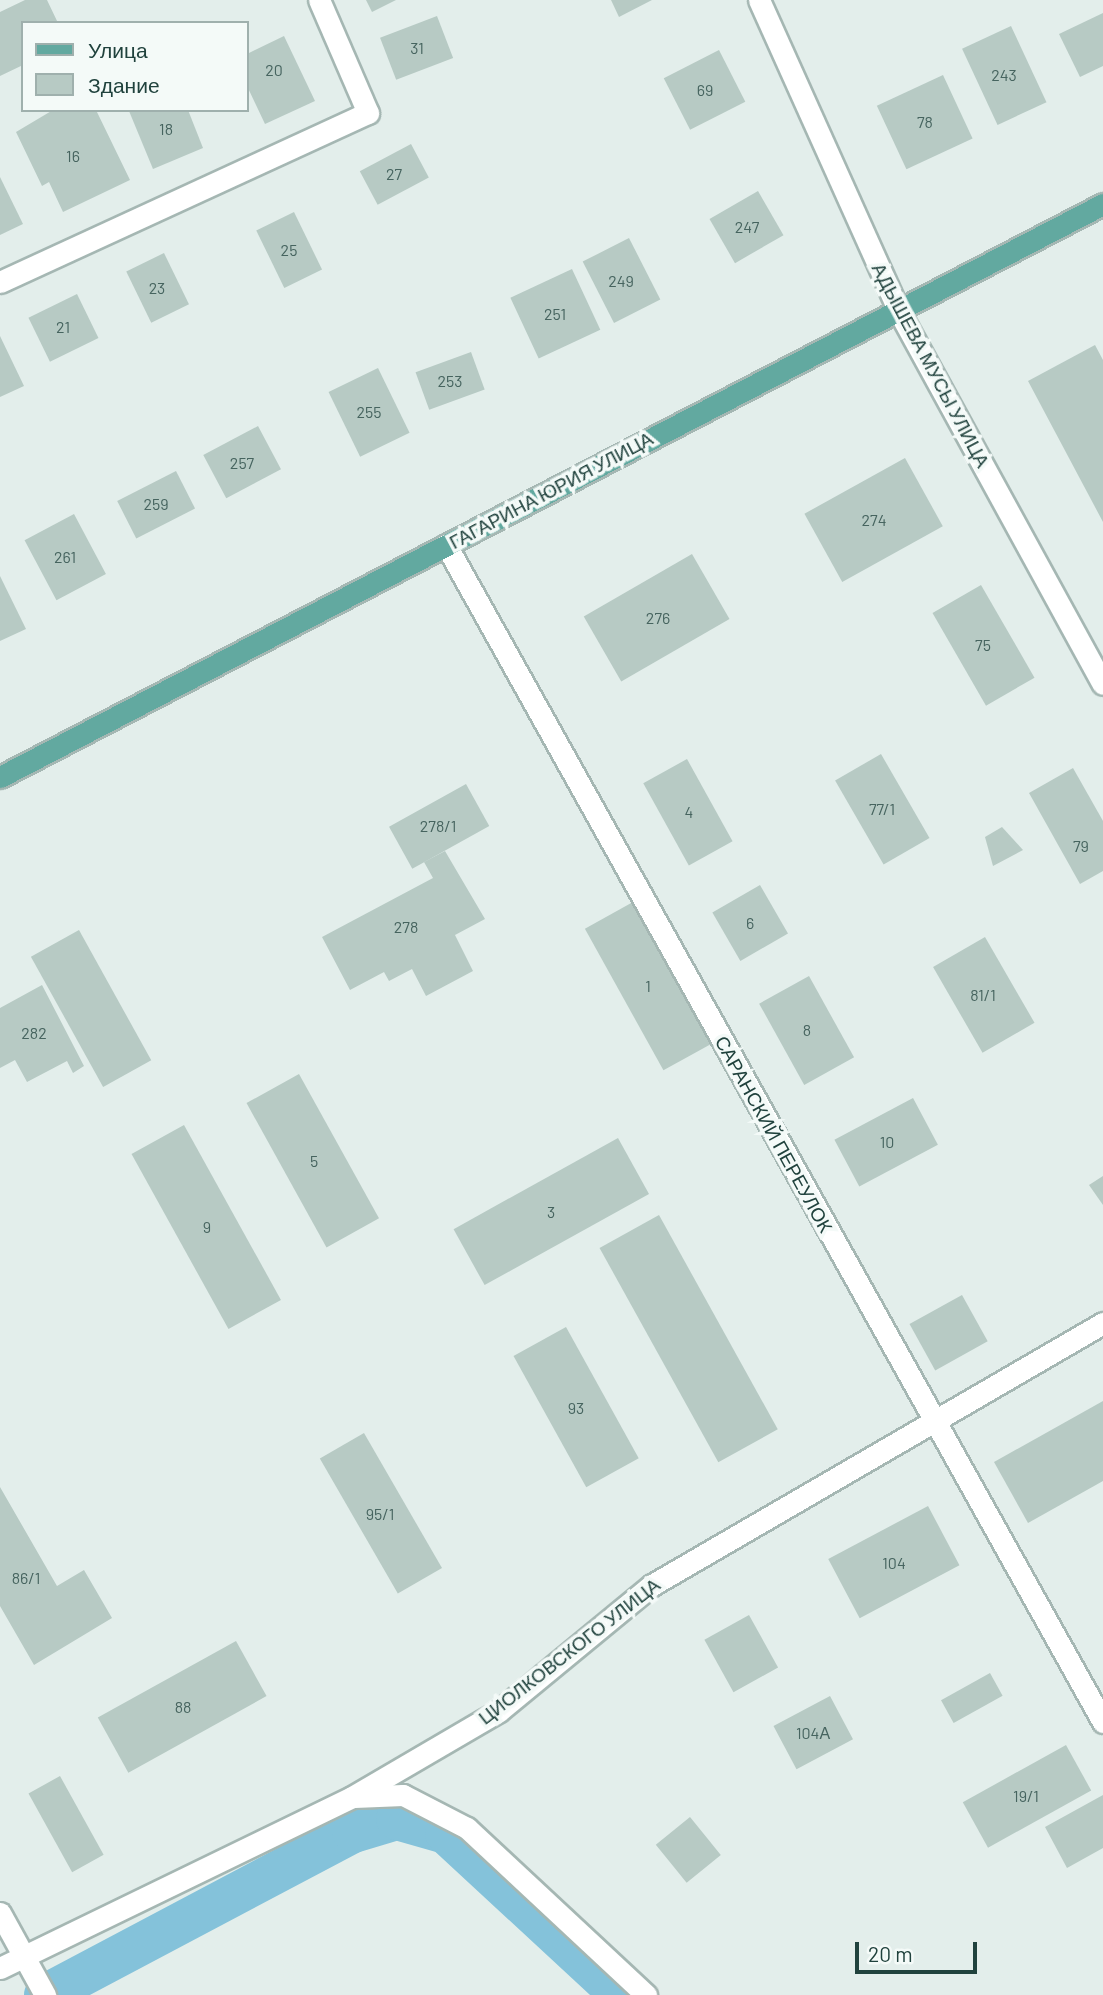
<!DOCTYPE html>
<meta charset="utf-8">
<style>
body{margin:0}
#map{position:relative;width:1103px;height:1995px;overflow:hidden;background:#e3eeeb;font-family:Barlow,sans-serif}
div>[style]{position:absolute}
[style*='--x']{left:calc(var(--x)*1px);top:calc(var(--y)*1px);width:calc(var(--w)*1px);rotate:calc(var(--a)*1deg)}
.canal>*{height:42px;margin:-21px;padding:0 21px;transform-origin:21px;border-radius:21px;background:#84c2da}
.building>*{inset:0;background:#b7cac4;transform-origin:0 0}
.roads{filter:drop-shadow(2px 0 #a5b7b3) drop-shadow(-2px 0 #a5b7b3) drop-shadow(0 2px #a5b7b3) drop-shadow(0 -2px #a5b7b3)}
.minor>*{height:21px;margin:-10.5px;padding:0 10.5px;transform-origin:10.5px;border-radius:10.5px;background:#fff}
.major>*{height:21px;margin:-10.5px;padding:0 10.5px;transform-origin:10.5px;border-radius:10.5px;background:#62a9a0}
span{translate:-50% -50%;white-space:nowrap;text-align:center;line-height:1.15;-webkit-text-stroke:7px #f4faf8;paint-order:stroke}
.number-label{font-size:16px;color:#46645f}
.number-label span{-webkit-text-stroke-width:0}
.street-label{font-size:19px;color:#20423d}
.legend{position:absolute;left:21px;top:21px;width:228px;height:91px;box-sizing:border-box;background:#f4faf8;border:2px solid #9fb0ad;margin:0;padding:9px 12px;list-style:none;font-size:21px;color:#20423d}
.legend li{display:flex;align-items:center;gap:14px;height:35px}
.legend b{width:35px;border:2px solid #9fb0ad}
.scale{position:absolute;left:855px;top:1942px;width:122px;height:32px;box-sizing:border-box;border:4px solid #20423d;border-top:0;padding-left:9px;font-size:21px;line-height:24px;white-space:nowrap;color:#20423d;-webkit-text-stroke:5px #f4faf8;paint-order:stroke}
</style>
<div id="map">
<div class="canal">
<i style="--x:45;--y:1995;--w:348;--a:-27.9"></i>
<i style="--x:353;--y:1832;--w:46;--a:-16.5"></i>
<i style="--x:397;--y:1819;--w:51;--a:15.9"></i>
<i style="--x:446;--y:1833;--w:238;--a:42.8"></i>
</div>
<div class="building">
<i style="clip-path:polygon(25px 0,47px 0,58px 23px,23px 23px,23px 65px,0 76px,0 12px)"></i>
<i style="clip-path:polygon(366px 0,396px 0,372px 12px)"></i>
<i style="clip-path:polygon(611px 0,652px 0,619px 17px)"></i>
<i style="clip-path:polygon(1103px 13px,1103px 66px,1080px 77px,1059px 34px)"></i>
<i style="left:437px;top:16px;width:45px;height:61px;rotate:69deg"></i>
<i style="left:1011px;top:26px;width:84px;height:54px;rotate:65deg"></i>
<i style="clip-path:polygon(284px 36px,315px 101px,265px 124px,247px 86px,247px 54px)"></i>
<i style="left:719px;top:50px;width:58px;height:62px;rotate:63deg"></i>
<i style="left:943px;top:75px;width:70px;height:73px;rotate:65deg"></i>
<i style="clip-path:polygon(53px 110px,96px 110px,130px 180px,63px 212px,49px 182px,42px 186px,16px 132px)"></i>
<i style="clip-path:polygon(188px 110px,203px 148px,153px 169px,129px 111px)"></i>
<i style="left:411px;top:144px;width:38px;height:58px;rotate:62deg"></i>
<i style="clip-path:polygon(0 177px,23px 224px,0 235px)"></i>
<i style="left:758px;top:191px;width:51px;height:56px;rotate:60deg"></i>
<i style="left:294px;top:212px;width:64px;height:42px;rotate:64deg"></i>
<i style="left:629px;top:238px;width:69px;height:52px;rotate:63deg"></i>
<i style="left:164px;top:253px;width:57px;height:42px;rotate:64deg"></i>
<i style="left:572px;top:269px;width:67px;height:68px;rotate:65deg"></i>
<i style="left:77px;top:294px;width:49px;height:54px;rotate:64deg"></i>
<i style="clip-path:polygon(0 336px,24px 386px,0 397px)"></i>
<i style="clip-path:polygon(1095px 345px,1103px 360px,1103px 522px,1028px 381px)"></i>
<i style="left:471px;top:352px;width:40px;height:59px;rotate:70deg"></i>
<i style="left:378px;top:368px;width:72px;height:55px;rotate:64deg"></i>
<i style="left:258px;top:426px;width:49px;height:62px;rotate:62deg"></i>
<i style="left:905px;top:458px;width:78px;height:115px;rotate:61deg"></i>
<i style="left:176px;top:471px;width:42px;height:66px;rotate:63deg"></i>
<i style="left:74px;top:514px;width:68px;height:56px;rotate:62deg"></i>
<i style="left:692px;top:554px;width:75px;height:125px;rotate:60deg"></i>
<i style="clip-path:polygon(0 576px,26px 629px,0 641px)"></i>
<i style="left:981px;top:585px;width:107px;height:56px;rotate:60deg"></i>
<i style="left:881px;top:754px;width:97px;height:53px;rotate:60deg"></i>
<i style="left:687px;top:759px;width:94px;height:50px;rotate:61deg"></i>
<i style="clip-path:polygon(1073px 768px,1103px 821px,1103px 871px,1080px 884px,1029px 793px)"></i>
<i style="left:466px;top:784px;width:48px;height:88px;rotate:61deg"></i>
<i style="clip-path:polygon(1002px 827px,1023px 850px,993px 866px,985px 837px)"></i>
<i style="clip-path:polygon(445px 851px,485px 919px,455px 935px,473px 971px,426px 996px,412px 969px,389px 981px,384px 972px,350px 990px,322px 937px,433px 878px,424px 862px)"></i>
<i style="left:760px;top:885px;width:56px;height:55px;rotate:60deg"></i>
<i style="left:633px;top:902px;width:162px;height:55px;rotate:61deg"></i>
<i style="left:79px;top:930px;width:149px;height:55px;rotate:61deg"></i>
<i style="left:985px;top:937px;width:99px;height:60px;rotate:60deg"></i>
<i style="left:809px;top:976px;width:93px;height:57px;rotate:61deg"></i>
<i style="clip-path:polygon(42px 985px,84px 1066px,73px 1073px,67px 1061px,27px 1082px,15px 1060px,0 1068px,0 1008px)"></i>
<i style="left:299px;top:1074px;width:165px;height:60px;rotate:61deg"></i>
<i style="left:913px;top:1098px;width:53px;height:89px;rotate:62deg"></i>
<i style="left:184px;top:1125px;width:200px;height:60px;rotate:61deg"></i>
<i style="left:618px;top:1138px;width:64px;height:188px;rotate:61deg"></i>
<i style="clip-path:polygon(1103px 1176px,1103px 1205px,1089px 1185px)"></i>
<i style="left:659px;top:1215px;width:245px;height:68px;rotate:61deg"></i>
<i style="left:962px;top:1295px;width:53px;height:60px;rotate:61deg"></i>
<i style="left:566px;top:1327px;width:150px;height:60px;rotate:61deg"></i>
<i style="clip-path:polygon(1103px 1401px,1103px 1481px,1028px 1523px,994px 1462px)"></i>
<i style="left:364px;top:1433px;width:156px;height:51px;rotate:60deg"></i>
<i style="clip-path:polygon(0 1487px,57px 1586px,84px 1570px,112px 1618px,34px 1665px,0 1606px)"></i>
<i style="left:928px;top:1506px;width:67px;height:113px;rotate:62deg"></i>
<i style="left:749px;top:1615px;width:60px;height:51px;rotate:61deg"></i>
<i style="left:236px;top:1641px;width:63px;height:158px;rotate:61deg"></i>
<i style="left:990px;top:1673px;width:26px;height:56px;rotate:61deg"></i>
<i style="left:830px;top:1696px;width:49px;height:64px;rotate:62deg"></i>
<i style="left:1066px;top:1745px;width:52px;height:118px;rotate:61deg"></i>
<i style="left:60px;top:1776px;width:90px;height:36px;rotate:61deg"></i>
<i style="clip-path:polygon(1103px 1795px,1103px 1848px,1067px 1868px,1045px 1827px)"></i>
<i style="left:690px;top:1817px;width:49px;height:44px;rotate:51deg"></i>
</div>
<div class="roads">
<div class="minor">
<i style="--x:759;--y:0;--w:340;--a:65.8"></i>
<i style="--x:898;--y:310;--w:426;--a:61.3"></i>
<i style="--x:0;--y:282;--w:405;--a:-24.7"></i>
<i style="--x:368;--y:113;--w:123;--a:-113.4"></i>
<i style="--x:446;--y:545;--w:1348;--a:60.83"></i>
<i style="--x:354;--y:1797;--w:49;--a:-2.3"></i>
<i style="--x:403;--y:1795;--w:72;--a:27.3"></i>
<i style="--x:467;--y:1828;--w:245;--a:43"></i>
<i style="--x:0;--y:1913;--w:94;--a:61.2"></i>
<i style="--x:0;--y:1968;--w:391;--a:-25.9"></i>
<i style="--x:352;--y:1797;--w:170;--a:-30.3"></i>
<i style="--x:499;--y:1711;--w:198;--a:-39.5"></i>
<i style="--x:652;--y:1585;--w:522;--a:-30.15"></i>
</div>
<div class="major">
<i style="--x:0;--y:777;--w:1243;--a:-27.45"></i>
</div>
</div>
<div class="number-label">
<span style="left:417px;top:48px">31</span>
<span style="left:274px;top:70px">20</span>
<span style="left:1004px;top:75px">243</span>
<span style="left:705px;top:90px">69</span>
<span style="left:925px;top:122px">78</span>
<span style="left:166px;top:129px">18</span>
<span style="left:73px;top:156px">16</span>
<span style="left:394px;top:174px">27</span>
<span style="left:747px;top:227px">247</span>
<span style="left:289px;top:250px">25</span>
<span style="left:621px;top:281px">249</span>
<span style="left:157px;top:288px">23</span>
<span style="left:555px;top:314px">251</span>
<span style="left:63px;top:327px">21</span>
<span style="left:450px;top:381px">253</span>
<span style="left:369px;top:412px">255</span>
<span style="left:242px;top:463px">257</span>
<span style="left:156px;top:504px">259</span>
<span style="left:874px;top:520px">274</span>
<span style="left:65px;top:557px">261</span>
<span style="left:658px;top:618px">276</span>
<span style="left:983px;top:645px">75</span>
<span style="left:882px;top:809px">77/1</span>
<span style="left:689px;top:812px">4</span>
<span style="left:438px;top:826px">278/1</span>
<span style="left:1081px;top:846px">79</span>
<span style="left:750px;top:923px">6</span>
<span style="left:406px;top:927px">278</span>
<span style="left:648px;top:986px">1</span>
<span style="left:983px;top:995px">81/1</span>
<span style="left:807px;top:1030px">8</span>
<span style="left:34px;top:1033px">282</span>
<span style="left:887px;top:1142px">10</span>
<span style="left:314px;top:1161px">5</span>
<span style="left:551px;top:1212px">3</span>
<span style="left:207px;top:1227px">9</span>
<span style="left:576px;top:1408px">93</span>
<span style="left:380px;top:1514px">95/1</span>
<span style="left:894px;top:1563px">104</span>
<span style="left:26px;top:1578px">86/1</span>
<span style="left:183px;top:1707px">88</span>
<span style="left:813px;top:1733px">104А</span>
<span style="left:1026px;top:1796px">19/1</span>
</div>
<div class="street-label">
<span style="left:931px;top:365px;rotate:62deg">АДЫШЕВА МУСЫ УЛИЦА</span>
<span style="left:551px;top:490px;rotate:-28deg">ГАГАРИНА ЮРИЯ УЛИЦА</span>
<span style="left:774px;top:1134px;rotate:61deg">САРАНСКИЙ ПЕРЕУЛОК</span>
<span style="left:569px;top:1651px;rotate:-38deg">ЦИОЛКОВСКОГО УЛИЦА</span>
</div>
<ul class="legend">
<li><b style="height:9px;background:#62a9a0"></b>Улица</li>
<li><b style="height:19px;background:#b7cac4"></b>Здание</li>
</ul>
<div class="scale">20 m</div>
</div>
